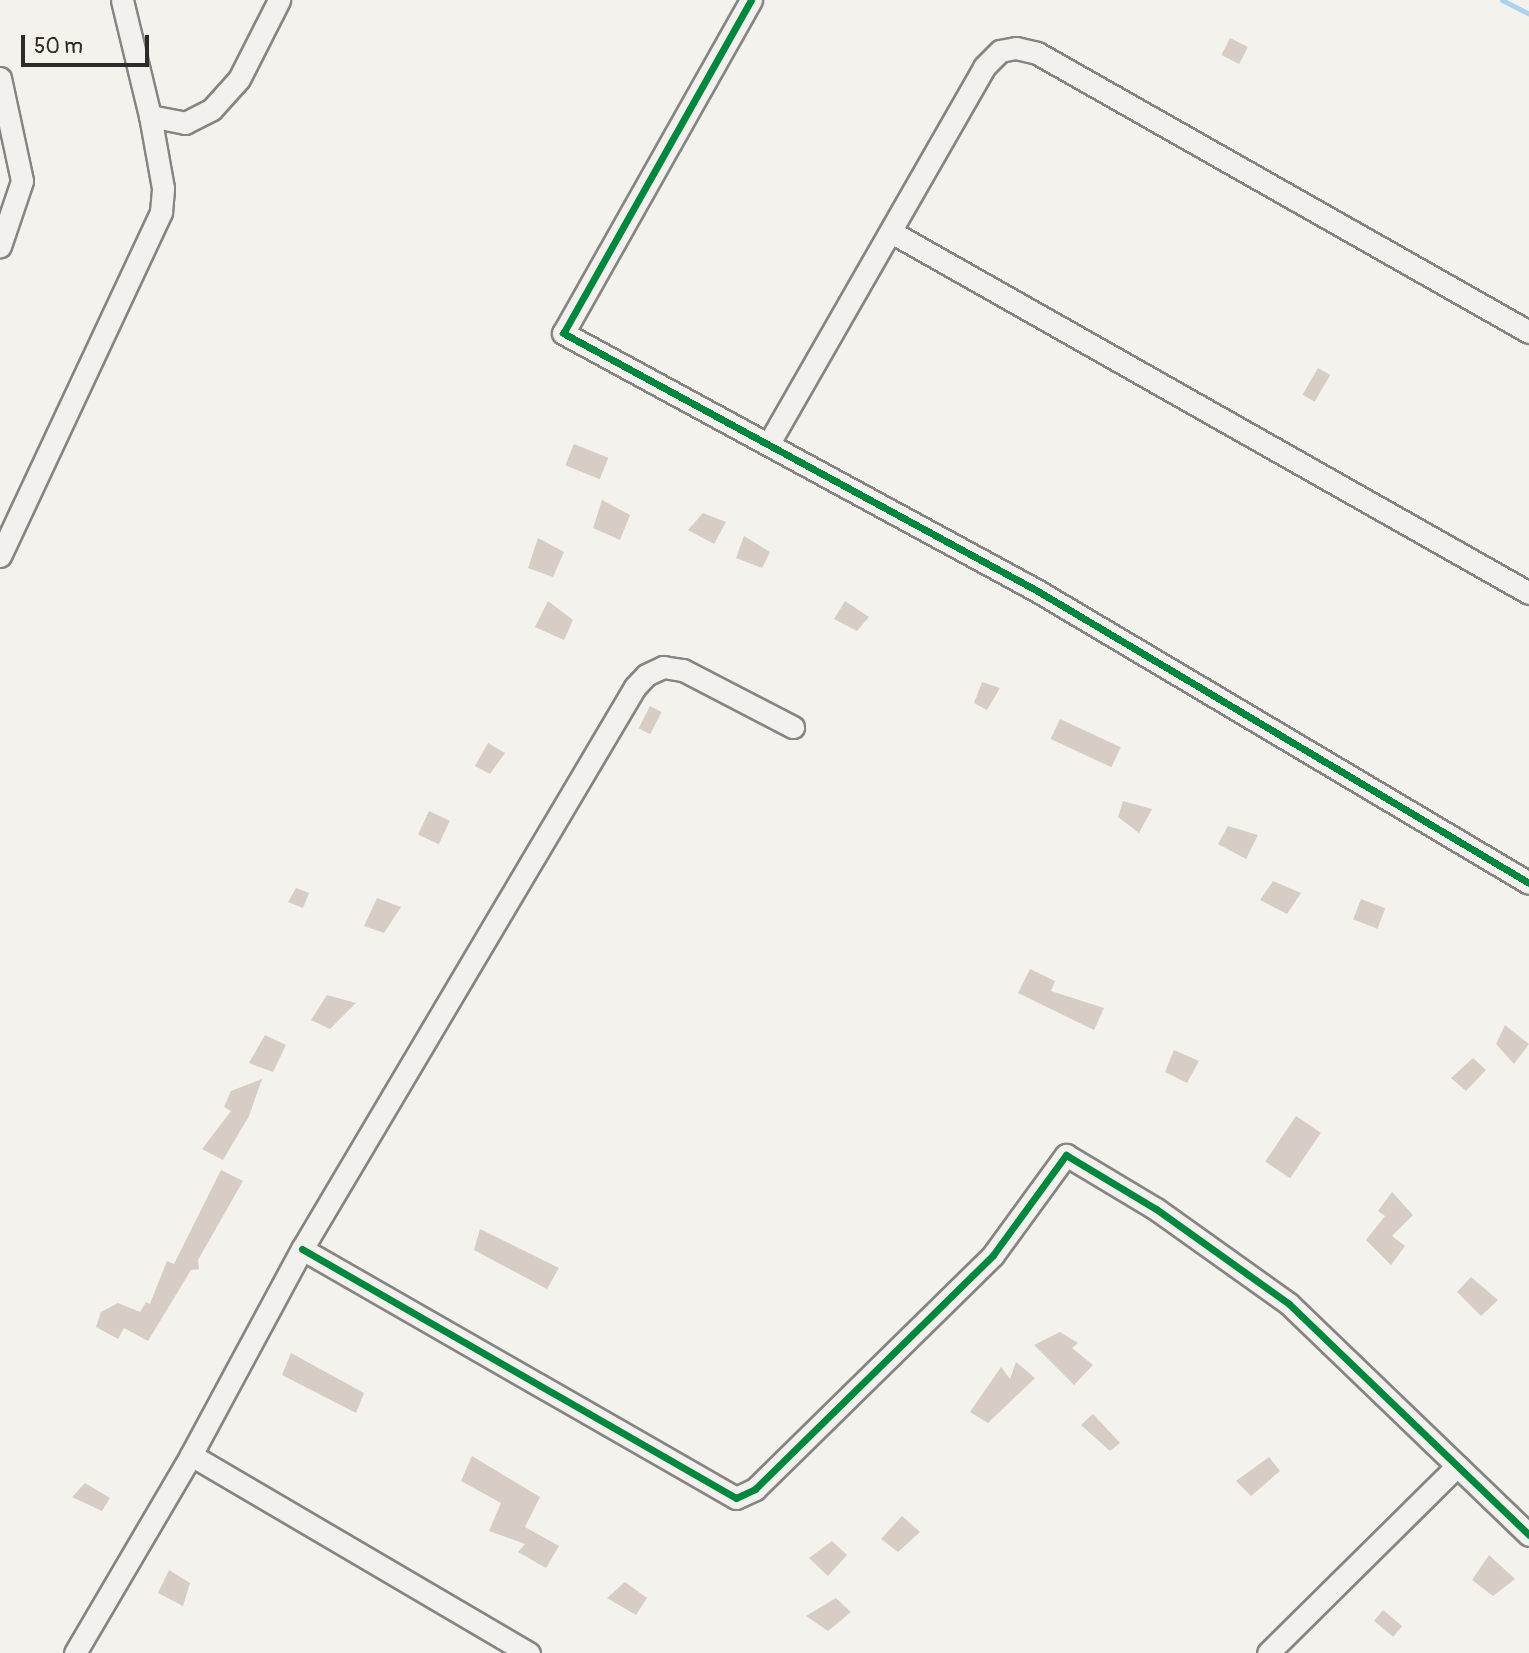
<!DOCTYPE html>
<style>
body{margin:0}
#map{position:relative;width:1529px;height:1653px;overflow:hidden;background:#f4f2ec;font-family:Pangolin,sans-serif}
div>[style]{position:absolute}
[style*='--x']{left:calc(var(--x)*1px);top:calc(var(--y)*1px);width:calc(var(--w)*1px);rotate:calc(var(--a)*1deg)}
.stream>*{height:5px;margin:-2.5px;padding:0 2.5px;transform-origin:2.5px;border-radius:2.5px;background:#add2ed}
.building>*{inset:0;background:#d7cdc4;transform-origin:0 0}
.roads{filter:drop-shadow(2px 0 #858582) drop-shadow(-2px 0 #858582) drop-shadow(0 2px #858582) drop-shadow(0 -2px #858582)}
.minor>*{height:21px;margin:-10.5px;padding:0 10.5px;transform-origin:10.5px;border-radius:10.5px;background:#f2f1ed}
.cycleway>*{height:7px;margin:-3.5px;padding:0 3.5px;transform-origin:3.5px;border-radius:3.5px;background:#00873e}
span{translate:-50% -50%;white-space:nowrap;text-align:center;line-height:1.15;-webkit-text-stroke:6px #f7f3e8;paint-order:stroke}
.scale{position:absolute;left:21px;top:35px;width:128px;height:32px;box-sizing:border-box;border:4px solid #2b2b2b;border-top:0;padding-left:9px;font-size:21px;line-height:24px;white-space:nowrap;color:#2b2b2b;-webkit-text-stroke:5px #f7f3e8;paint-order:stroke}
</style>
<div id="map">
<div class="stream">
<i style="--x:1502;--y:0;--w:30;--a:27"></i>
</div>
<div class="building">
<i style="left:1230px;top:38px;width:20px;height:19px;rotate:27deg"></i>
<i style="left:1318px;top:368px;width:14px;height:31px;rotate:30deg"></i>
<i style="left:574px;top:444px;width:37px;height:23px;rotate:22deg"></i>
<i style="clip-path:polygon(602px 500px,630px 515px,620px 540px,593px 528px)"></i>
<i style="clip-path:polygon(703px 513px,726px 522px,714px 544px,688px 530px)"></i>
<i style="clip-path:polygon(744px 536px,770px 552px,762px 568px,736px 558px)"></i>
<i style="clip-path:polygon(538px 538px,564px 552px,553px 577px,528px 568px)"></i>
<i style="clip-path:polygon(548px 601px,573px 620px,564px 640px,535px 627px)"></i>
<i style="clip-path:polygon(845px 601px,869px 617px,857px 631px,834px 619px)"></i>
<i style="clip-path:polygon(982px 682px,1000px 688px,987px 710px,974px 703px)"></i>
<i style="left:650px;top:706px;width:13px;height:25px;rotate:27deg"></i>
<i style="left:1060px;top:719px;width:67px;height:22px;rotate:25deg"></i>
<i style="clip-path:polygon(488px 743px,505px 753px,490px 774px,475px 766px)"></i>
<i style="clip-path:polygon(1123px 801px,1152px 809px,1139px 833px,1118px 817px)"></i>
<i style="left:429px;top:811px;width:23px;height:26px;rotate:25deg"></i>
<i style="clip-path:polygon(1228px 826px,1258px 835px,1246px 859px,1218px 844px)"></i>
<i style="clip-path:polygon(1273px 881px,1301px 893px,1287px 914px,1260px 900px)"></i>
<i style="clip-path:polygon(296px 888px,309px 893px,303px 908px,288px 902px)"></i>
<i style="clip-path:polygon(377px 898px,401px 907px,384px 933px,364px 926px)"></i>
<i style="left:1361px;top:899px;width:26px;height:22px;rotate:21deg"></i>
<i style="clip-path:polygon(1030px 969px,1055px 981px,1051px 991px,1104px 1008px,1094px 1030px,1018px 993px)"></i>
<i style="clip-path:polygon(327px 995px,356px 1003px,330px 1029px,311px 1020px)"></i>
<i style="clip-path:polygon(1505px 1025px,1529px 1044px,1514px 1064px,1496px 1044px)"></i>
<i style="clip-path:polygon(265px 1035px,286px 1045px,273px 1072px,249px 1063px)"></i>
<i style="clip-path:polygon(1174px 1050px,1199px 1061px,1187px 1083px,1165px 1072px)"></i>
<i style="clip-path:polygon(1473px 1058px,1486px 1070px,1466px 1091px,1451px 1078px)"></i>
<i style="clip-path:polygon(262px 1079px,249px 1116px,223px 1160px,202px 1149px,231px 1111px,224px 1107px,231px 1091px)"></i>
<i style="left:1296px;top:1116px;width:30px;height:55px;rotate:34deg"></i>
<i style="clip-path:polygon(221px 1170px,243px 1181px,198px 1260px,199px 1269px,191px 1270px,148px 1341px,124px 1328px,118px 1339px,96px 1327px,101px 1312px,118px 1303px,140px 1312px,146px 1302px,150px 1304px,167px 1261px,174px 1264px)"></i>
<i style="clip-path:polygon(1392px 1192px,1413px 1215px,1392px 1236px,1405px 1246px,1391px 1265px,1366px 1240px,1385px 1216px,1378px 1211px)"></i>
<i style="clip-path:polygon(480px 1229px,559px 1268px,547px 1289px,474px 1250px)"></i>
<i style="clip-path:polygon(1471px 1277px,1498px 1300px,1481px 1316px,1457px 1292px)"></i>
<i style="clip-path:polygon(1060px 1332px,1078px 1343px,1072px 1348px,1093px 1365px,1074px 1385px,1034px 1345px)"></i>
<i style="clip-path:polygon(291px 1353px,364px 1393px,356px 1413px,282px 1375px)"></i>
<i style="clip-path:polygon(1016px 1362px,1035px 1378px,988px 1423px,970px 1412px,1001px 1367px,1010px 1379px)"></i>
<i style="clip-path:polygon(1093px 1414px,1120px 1443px,1110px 1451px,1081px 1425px)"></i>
<i style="clip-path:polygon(472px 1456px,540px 1497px,525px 1527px,559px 1546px,546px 1568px,518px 1552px,525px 1544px,489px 1531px,501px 1503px,461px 1481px)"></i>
<i style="clip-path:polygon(1269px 1457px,1280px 1471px,1251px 1496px,1236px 1481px)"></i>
<i style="clip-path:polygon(85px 1483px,110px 1498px,102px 1511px,72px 1497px)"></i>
<i style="clip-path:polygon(902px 1516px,920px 1532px,898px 1552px,881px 1539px)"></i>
<i style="clip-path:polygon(832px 1541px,847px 1555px,828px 1576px,809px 1558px)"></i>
<i style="clip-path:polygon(1489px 1555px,1515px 1579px,1493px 1596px,1472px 1580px)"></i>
<i style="clip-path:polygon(169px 1570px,190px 1583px,183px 1606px,158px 1593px)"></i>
<i style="clip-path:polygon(625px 1582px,647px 1598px,636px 1615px,607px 1598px)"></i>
<i style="clip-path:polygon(836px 1598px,851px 1612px,828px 1631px,806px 1616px)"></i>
<i style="left:1383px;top:1610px;width:25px;height:14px;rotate:40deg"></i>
</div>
<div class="roads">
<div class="minor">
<i style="--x:751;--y:0;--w:382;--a:119.4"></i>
<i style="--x:563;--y:333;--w:538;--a:28.52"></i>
<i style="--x:1036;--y:590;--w:573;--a:30.72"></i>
<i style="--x:0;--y:78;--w:105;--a:77.9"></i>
<i style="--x:22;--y:181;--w:69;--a:108.7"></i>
<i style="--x:150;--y:116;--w:36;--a:11"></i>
<i style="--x:185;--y:123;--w:30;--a:-27"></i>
<i style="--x:212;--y:109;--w:40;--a:-48"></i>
<i style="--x:239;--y:79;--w:89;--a:-63.1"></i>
<i style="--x:893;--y:233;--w:731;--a:29.51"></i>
<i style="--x:769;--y:443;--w:433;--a:-60.2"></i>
<i style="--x:984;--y:67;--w:23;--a:-45"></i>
<i style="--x:1000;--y:51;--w:16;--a:-11"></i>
<i style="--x:1016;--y:48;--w:22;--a:13"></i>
<i style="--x:1037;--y:53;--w:566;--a:29.56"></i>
<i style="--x:0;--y:556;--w:380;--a:-64.9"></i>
<i style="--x:161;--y:212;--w:24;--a:-85"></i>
<i style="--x:163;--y:188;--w:73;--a:-100.2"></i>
<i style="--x:150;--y:116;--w:119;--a:-103.6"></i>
<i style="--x:302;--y:1249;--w:500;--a:29.84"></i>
<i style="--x:736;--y:1498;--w:21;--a:-25"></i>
<i style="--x:755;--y:1489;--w:334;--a:-44.5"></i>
<i style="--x:993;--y:1255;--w:124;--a:-53.9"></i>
<i style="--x:1066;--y:1155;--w:105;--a:31"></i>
<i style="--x:1156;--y:1209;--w:163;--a:35.5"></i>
<i style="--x:1289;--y:1304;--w:333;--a:43.9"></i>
<i style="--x:191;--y:1455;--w:392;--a:30.4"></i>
<i style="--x:75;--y:1653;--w:229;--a:-59.6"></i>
<i style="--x:191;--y:1455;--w:234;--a:-61.7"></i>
<i style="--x:302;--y:1249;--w:653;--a:-59.35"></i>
<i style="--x:635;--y:687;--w:16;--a:-47"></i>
<i style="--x:646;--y:675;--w:19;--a:-25"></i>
<i style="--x:663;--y:667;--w:20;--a:9"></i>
<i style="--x:683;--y:670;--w:124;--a:27.4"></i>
<i style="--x:1268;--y:1653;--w:266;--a:-44.7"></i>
</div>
</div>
<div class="cycleway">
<i style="--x:751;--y:0;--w:382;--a:119.4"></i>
<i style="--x:563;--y:333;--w:538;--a:28.52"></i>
<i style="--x:1036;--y:590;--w:573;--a:30.72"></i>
<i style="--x:302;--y:1249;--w:500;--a:29.84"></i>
<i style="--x:736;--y:1498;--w:21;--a:-25"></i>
<i style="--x:755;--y:1489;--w:334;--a:-44.5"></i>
<i style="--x:993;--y:1255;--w:124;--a:-53.9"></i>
<i style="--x:1066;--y:1155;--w:105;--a:31"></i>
<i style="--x:1156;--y:1209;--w:163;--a:35.5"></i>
<i style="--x:1289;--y:1304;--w:333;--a:43.9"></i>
</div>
<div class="scale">50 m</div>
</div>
